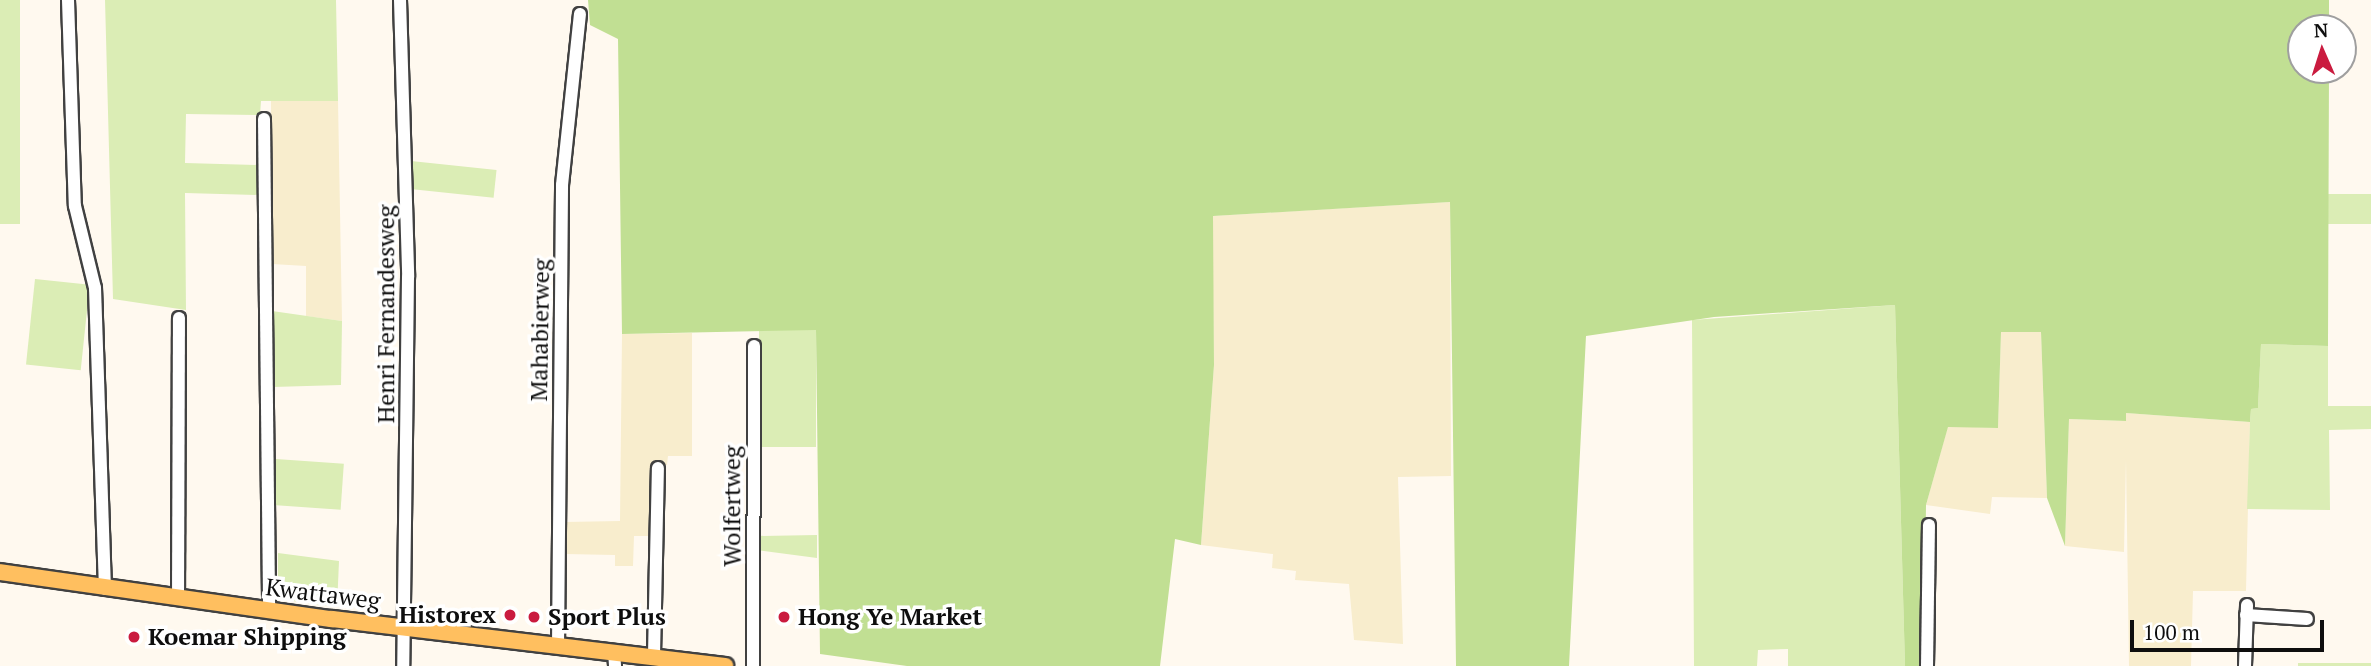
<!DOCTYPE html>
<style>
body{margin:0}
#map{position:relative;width:2371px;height:666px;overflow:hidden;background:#fff9ef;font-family:"PT Serif",serif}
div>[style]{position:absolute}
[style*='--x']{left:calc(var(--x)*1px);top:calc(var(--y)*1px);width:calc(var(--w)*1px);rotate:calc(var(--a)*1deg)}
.farmland>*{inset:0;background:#f8edcd}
.green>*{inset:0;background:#dbedb5;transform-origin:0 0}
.forest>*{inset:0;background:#c1df93}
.roads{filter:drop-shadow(2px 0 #414141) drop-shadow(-2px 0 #414141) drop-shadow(0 2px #414141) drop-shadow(0 -2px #414141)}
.minor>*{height:12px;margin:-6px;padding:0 6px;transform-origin:6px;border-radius:6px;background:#fff}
.major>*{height:16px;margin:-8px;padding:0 8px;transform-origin:8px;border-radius:8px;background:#ffbf5f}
.dots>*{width:19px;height:19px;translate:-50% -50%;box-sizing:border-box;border:4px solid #fff;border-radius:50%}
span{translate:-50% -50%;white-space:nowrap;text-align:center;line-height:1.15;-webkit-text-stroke:7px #fff;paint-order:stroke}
.street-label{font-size:24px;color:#0e0e0e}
.poi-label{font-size:24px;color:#0e0e0e;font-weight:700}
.right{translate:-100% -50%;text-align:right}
.left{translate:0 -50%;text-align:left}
.north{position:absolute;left:2287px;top:14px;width:70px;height:70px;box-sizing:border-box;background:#fff;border:2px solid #9f9f9f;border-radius:50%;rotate:357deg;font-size:19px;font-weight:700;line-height:28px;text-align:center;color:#0e0e0e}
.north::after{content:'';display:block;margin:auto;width:24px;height:32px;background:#ca1b3f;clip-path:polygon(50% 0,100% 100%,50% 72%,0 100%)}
.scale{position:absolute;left:2130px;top:620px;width:194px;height:32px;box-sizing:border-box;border:4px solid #0e0e0e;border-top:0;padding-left:9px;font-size:21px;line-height:24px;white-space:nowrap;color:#0e0e0e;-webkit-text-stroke:5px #fff;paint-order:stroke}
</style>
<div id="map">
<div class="farmland">
<i style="clip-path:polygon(271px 101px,338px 101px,342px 321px,306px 316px,306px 266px,272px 264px)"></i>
<i style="clip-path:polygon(1450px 202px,1451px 476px,1398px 477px,1403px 644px,1354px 640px,1349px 584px,1295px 580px,1296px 571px,1272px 568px,1273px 554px,1201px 545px,1214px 365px,1212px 216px)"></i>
<i style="clip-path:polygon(2001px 332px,2041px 332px,2047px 498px,1992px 497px,1990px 514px,1926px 505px,1948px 426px,1998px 428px)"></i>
<i style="clip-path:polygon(692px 333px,692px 456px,668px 456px,667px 465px,654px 465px,653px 536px,634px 536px,633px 566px,615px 566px,615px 555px,565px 554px,565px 522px,620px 521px,622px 334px)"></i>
<i style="clip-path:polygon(2126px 413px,2250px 422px,2246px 591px,2193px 591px,2191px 666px,2129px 666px,2126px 460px,2124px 552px,2065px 546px,2069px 419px,2126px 421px)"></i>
</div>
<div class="green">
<i style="left:0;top:0;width:20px;height:224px"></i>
<i style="clip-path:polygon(105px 0,336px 0,338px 101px,261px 101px,260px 115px,186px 114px,185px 163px,260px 165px,260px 195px,185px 193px,186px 310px,113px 299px)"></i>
<i style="left:411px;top:161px;width:86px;height:28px;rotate:6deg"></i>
<i style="left:2328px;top:194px;width:43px;height:30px"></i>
<i style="left:35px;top:279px;width:55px;height:86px;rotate:6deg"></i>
<i style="clip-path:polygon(1895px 305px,1905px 666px,1788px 666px,1788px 649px,1758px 650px,1757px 666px,1694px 666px,1692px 320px)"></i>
<i style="clip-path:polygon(272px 311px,342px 321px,341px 385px,273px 387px)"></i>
<i style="left:816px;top:330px;width:117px;height:57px;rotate:90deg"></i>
<i style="clip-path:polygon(2261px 344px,2328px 346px,2328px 406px,2371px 406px,2371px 429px,2329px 430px,2330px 510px,2247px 509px,2250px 422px,2251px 409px,2258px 408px)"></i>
<i style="left:276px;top:459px;width:68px;height:46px;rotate:4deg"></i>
<i style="clip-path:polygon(817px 535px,817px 558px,756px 550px,756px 536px)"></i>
<i style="clip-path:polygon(278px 553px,339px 561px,337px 607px,278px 599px)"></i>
<i style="left:2298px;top:663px;width:73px;height:4px"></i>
</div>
<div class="forest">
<i style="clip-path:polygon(588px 0,2329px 0,2329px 28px,2301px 28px,2301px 70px,2329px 70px,2328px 346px,2261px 344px,2258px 408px,2251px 409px,2250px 422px,2126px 413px,2126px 421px,2069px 419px,2065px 546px,2047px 498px,2041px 332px,2001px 332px,1998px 428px,1948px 427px,1926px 505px,1924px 666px,1905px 666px,1895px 305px,1714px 317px,1586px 336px,1569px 666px,1456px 666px,1450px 202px,1213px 216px,1214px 365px,1201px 545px,1175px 539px,1160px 666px,907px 666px,820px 654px,816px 330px,622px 334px,618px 39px,590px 25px)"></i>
</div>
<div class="roads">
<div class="minor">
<i style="--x:68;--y:0;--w:206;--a:88.1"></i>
<i style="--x:75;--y:206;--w:84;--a:76.3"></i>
<i style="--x:95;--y:288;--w:301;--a:88.1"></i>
<i style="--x:400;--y:0;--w:277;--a:88.3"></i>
<i style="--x:408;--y:277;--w:389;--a:90.7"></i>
<i style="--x:264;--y:119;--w:492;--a:89.4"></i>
<i style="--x:178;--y:597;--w:279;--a:-89.8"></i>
<i style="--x:2246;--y:615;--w:61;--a:3.8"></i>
<i style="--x:558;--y:647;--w:462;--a:-89.5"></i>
<i style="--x:562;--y:185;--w:172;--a:-84"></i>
<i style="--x:614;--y:651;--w:15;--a:86"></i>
<i style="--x:654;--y:655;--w:187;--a:-88.8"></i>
<i style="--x:753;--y:666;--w:320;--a:-89.8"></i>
<i style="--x:1927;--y:666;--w:141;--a:-89.2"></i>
<i style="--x:2245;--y:666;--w:61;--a:-88.1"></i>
</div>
<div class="major">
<i style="--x:0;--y:572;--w:335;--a:8.1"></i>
<i style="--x:332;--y:619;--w:396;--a:6.8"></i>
</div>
</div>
<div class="dots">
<i style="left:510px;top:615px;background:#ca1b3f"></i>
<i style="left:534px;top:617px;background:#ca1b3f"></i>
<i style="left:784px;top:617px;background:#ca1b3f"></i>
<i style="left:134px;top:637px;background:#ca1b3f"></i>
</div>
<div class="street-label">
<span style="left:386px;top:314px;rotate:-90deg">Henri Fernandesweg</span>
<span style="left:540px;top:330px;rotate:-89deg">Mahabierweg</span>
<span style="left:732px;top:506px;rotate:-90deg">Wolfertweg</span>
<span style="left:323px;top:594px;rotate:7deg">Kwattaweg</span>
</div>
<div class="poi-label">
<span class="right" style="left:496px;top:615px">Historex</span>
<span class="left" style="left:548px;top:617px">Sport Plus</span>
<span class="left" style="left:798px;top:617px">Hong Ye Market</span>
<span class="left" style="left:148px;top:637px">Koemar Shipping</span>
</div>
<div class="north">N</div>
<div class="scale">100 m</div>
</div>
